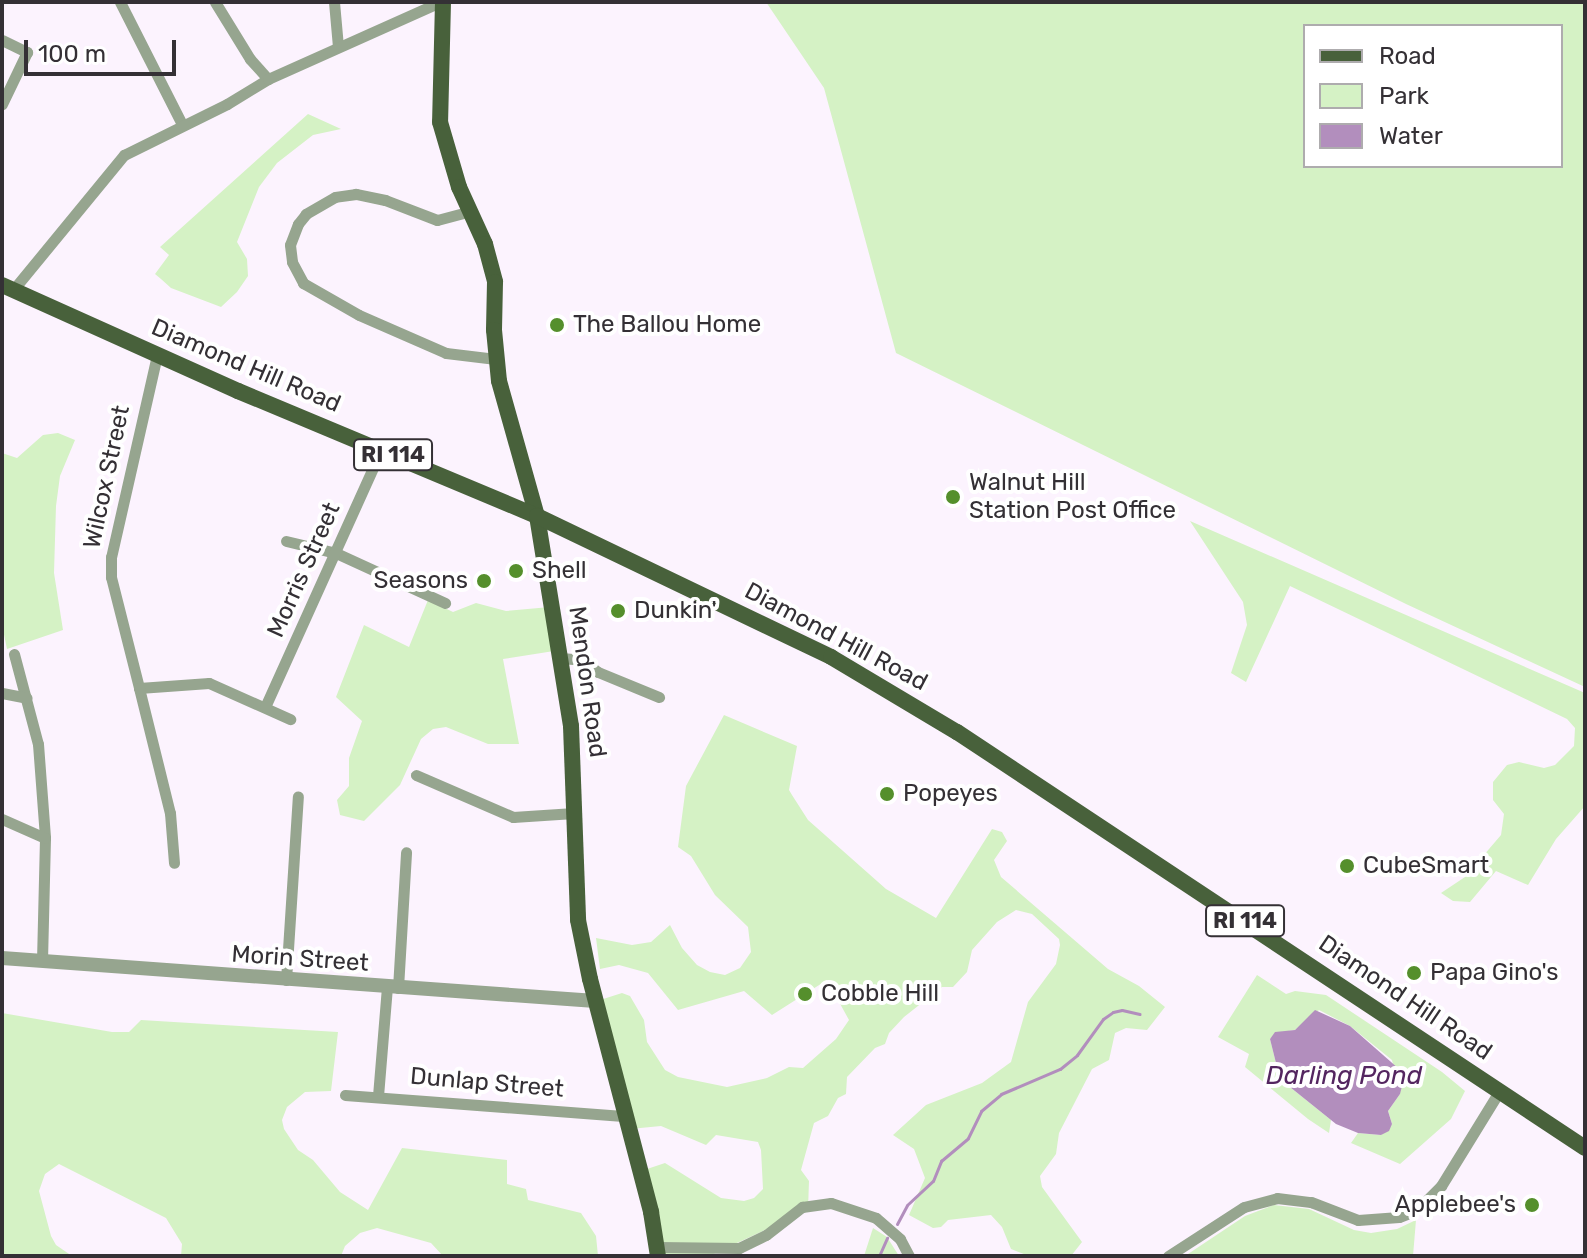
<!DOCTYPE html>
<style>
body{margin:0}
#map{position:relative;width:1587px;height:1258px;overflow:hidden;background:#fcf3fe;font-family:Rubik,sans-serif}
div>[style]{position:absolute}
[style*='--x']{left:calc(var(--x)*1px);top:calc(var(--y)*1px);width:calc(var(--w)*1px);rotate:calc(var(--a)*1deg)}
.green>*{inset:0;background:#d5f2c5}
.water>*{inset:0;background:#b28ebd}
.stream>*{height:3px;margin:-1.5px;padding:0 1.5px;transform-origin:1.5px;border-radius:1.5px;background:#b28ebd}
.minor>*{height:11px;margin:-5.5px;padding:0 5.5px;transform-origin:5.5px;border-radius:5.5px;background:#96a58f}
.tertiary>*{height:14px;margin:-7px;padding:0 7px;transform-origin:7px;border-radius:7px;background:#96a58f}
.primary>*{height:16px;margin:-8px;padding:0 8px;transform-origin:8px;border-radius:8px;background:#48613b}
.dots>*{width:22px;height:22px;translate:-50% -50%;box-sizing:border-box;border:4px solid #fff;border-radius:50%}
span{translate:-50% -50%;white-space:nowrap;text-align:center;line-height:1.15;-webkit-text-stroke:8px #fff;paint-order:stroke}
.shield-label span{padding:2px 6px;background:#fff;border:2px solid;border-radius:6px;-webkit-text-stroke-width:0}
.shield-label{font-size:22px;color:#343035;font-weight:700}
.poi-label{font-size:24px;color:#343035}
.left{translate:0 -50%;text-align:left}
.right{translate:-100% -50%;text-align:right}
.street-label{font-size:24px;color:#343035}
.water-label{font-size:26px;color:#542660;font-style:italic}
.frame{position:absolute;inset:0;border:4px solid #343035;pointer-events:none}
.legend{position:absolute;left:1303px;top:24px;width:260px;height:144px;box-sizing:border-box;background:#fff;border:2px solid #aeacae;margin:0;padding:10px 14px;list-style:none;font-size:24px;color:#343035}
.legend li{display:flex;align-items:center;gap:16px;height:40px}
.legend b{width:40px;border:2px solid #aeacae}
.scale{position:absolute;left:24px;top:40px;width:152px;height:36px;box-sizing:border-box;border:4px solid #343035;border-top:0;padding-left:10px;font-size:24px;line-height:28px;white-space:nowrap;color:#343035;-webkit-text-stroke:6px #fff;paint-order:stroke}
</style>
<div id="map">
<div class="green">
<i style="clip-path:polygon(evenodd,766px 2px,1585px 2px,1585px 687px,1406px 604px,896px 353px,824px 88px,766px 2px,1305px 26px,1561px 26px,1561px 166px,1305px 166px,1305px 26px)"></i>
<i style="clip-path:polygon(308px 114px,341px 129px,313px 135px,277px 163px,259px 187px,237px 242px,247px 259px,248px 276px,237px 292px,221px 307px,171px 288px,161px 279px,155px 274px,169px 255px,160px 247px)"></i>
<i style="clip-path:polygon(58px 433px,75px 440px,60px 476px,56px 506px,54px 573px,63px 630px,7px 649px,2px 625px,2px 453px,17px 458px,43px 435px)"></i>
<i style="clip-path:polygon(1190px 521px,1585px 693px,1585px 806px,1556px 839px,1528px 885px,1496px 871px,1470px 902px,1453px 901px,1441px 893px,1465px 877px,1501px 835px,1504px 814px,1493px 800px,1493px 782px,1507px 765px,1519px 762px,1544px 768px,1555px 765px,1574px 746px,1575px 728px,1567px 719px,1290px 586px,1246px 682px,1231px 673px,1247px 625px,1243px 602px)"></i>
<i style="clip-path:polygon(428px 600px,453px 612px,476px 603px,506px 611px,550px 607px,554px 651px,503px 659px,519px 744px,488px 744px,446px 727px,433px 729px,421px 739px,400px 785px,364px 821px,340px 815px,337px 800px,349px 786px,349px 758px,362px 721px,336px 697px,364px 625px,409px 647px)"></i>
<i style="clip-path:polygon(724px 715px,797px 746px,789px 790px,792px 795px,808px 820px,886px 889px,936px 918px,992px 829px,1002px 832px,1007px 841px,994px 860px,1001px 877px,1108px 969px,1139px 986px,1165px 1007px,1147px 1030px,1126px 1028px,1115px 1033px,1109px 1060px,1092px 1069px,1059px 1133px,1056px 1154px,1040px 1176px,1042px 1187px,1082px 1242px,1071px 1256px,1029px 1256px,1011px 1249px,1002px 1227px,991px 1215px,948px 1220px,941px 1227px,933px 1228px,909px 1215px,925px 1178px,914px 1149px,893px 1135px,926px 1105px,982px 1083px,1011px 1062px,1028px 1002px,1056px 964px,1060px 945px,1059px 939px,1032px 914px,1016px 910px,997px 922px,972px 950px,967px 972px,953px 987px,942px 987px,904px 1017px,889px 1033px,885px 1044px,875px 1048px,847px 1077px,846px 1094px,838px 1098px,828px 1116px,814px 1123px,801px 1170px,809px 1181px,808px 1210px,709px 1256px,656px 1256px,641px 1171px,665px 1163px,721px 1198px,744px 1201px,754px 1198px,763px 1189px,761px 1150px,758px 1142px,716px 1135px,706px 1145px,661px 1126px,630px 1129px,597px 1001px,622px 993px,630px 996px,644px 1020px,647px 1042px,665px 1070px,678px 1077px,727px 1087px,767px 1078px,789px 1067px,803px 1068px,836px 1039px,849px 1020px,827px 980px,772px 1015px,744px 991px,678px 1010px,648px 973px,619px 965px,600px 969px,596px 938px,632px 945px,651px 942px,670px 925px,682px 948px,697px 965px,710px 972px,725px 975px,740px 968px,751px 952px,748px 927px,715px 895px,691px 856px,678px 847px,686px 786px)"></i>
<i style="clip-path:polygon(1257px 975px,1286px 994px,1295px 991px,1326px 995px,1442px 1072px,1465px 1091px,1451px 1119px,1400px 1164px,1351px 1143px,1358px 1133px,1381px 1135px,1392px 1124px,1388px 1111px,1400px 1094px,1392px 1060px,1350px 1026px,1319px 1010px,1295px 1030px,1275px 1033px,1270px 1039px,1280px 1079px,1331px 1120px,1329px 1133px,1308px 1119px,1245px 1067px,1249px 1054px,1218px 1037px)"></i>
<i style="clip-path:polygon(2px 1013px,112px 1032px,129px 1032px,141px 1020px,338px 1032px,331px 1091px,305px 1092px,287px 1107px,282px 1120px,284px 1129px,298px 1150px,313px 1160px,340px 1192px,368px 1210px,402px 1148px,507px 1160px,507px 1184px,526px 1189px,528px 1200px,581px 1213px,596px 1236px,598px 1256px,443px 1256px,431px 1243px,377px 1228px,360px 1233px,345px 1246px,341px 1256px,181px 1256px,182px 1244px,166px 1218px,59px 1164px,45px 1174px,39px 1191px,51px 1236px,56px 1245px,72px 1256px,2px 1254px)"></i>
<i style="clip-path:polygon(1274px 1205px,1309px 1209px,1354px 1230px,1371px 1233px,1397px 1229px,1416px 1220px,1413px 1256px,1185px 1256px,1245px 1216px)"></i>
<i style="clip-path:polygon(873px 1228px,887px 1237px,899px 1256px,864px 1256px)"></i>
</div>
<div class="water">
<i style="clip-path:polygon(1315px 1010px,1350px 1026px,1399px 1069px,1403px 1082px,1400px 1094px,1388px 1111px,1392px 1124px,1389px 1131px,1381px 1135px,1358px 1133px,1336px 1124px,1280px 1079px,1270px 1039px,1275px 1032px,1295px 1030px)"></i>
</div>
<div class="stream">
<i style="--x:897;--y:1224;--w:21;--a:-62"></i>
<i style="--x:907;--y:1205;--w:35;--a:-43"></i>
<i style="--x:933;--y:1181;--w:22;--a:-68"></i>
<i style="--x:941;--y:1161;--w:35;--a:-40"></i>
<i style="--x:968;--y:1138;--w:30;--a:-64"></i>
<i style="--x:981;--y:1111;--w:26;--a:-40"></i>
<i style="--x:1001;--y:1094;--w:64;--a:-23"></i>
<i style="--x:1060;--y:1069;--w:22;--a:-39"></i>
<i style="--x:1077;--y:1055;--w:44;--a:-54.2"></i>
<i style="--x:1103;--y:1019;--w:12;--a:-35"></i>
<i style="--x:1113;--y:1012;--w:9;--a:-13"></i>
<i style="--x:1122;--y:1010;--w:18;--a:13"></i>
<i style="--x:879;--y:1256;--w:20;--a:-66"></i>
</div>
<div class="minor">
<i style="--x:120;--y:2;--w:137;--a:63.1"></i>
<i style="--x:215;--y:2;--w:67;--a:58.4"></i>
<i style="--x:250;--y:59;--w:27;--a:48"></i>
<i style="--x:334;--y:2;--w:45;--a:84.9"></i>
<i style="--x:2;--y:40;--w:28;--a:26"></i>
<i style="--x:27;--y:52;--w:58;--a:115.7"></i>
<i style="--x:471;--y:211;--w:35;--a:165"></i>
<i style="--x:437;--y:220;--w:56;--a:-159"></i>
<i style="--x:385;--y:200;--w:30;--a:-168"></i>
<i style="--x:356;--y:194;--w:21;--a:172"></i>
<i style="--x:335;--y:197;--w:34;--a:150"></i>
<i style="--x:306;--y:214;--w:13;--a:129"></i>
<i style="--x:298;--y:224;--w:22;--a:111"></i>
<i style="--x:290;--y:245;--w:17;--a:83"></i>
<i style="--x:292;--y:262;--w:24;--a:62"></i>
<i style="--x:303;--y:283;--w:64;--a:29.7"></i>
<i style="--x:359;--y:315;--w:95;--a:23.6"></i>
<i style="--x:446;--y:353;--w:50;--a:6.8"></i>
<i style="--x:13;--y:290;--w:175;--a:-50.6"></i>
<i style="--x:124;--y:155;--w:115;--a:-26.3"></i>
<i style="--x:227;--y:104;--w:48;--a:-31.4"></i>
<i style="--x:268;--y:79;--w:188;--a:-24.1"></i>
<i style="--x:157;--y:355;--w:207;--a:102.8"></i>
<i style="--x:111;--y:557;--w:20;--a:90"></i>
<i style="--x:111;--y:577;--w:114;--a:75.8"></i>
<i style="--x:139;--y:688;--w:70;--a:-4.1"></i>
<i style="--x:209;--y:683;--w:89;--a:24"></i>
<i style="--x:286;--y:541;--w:51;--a:13.5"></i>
<i style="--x:336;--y:553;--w:120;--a:24.6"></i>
<i style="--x:14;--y:654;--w:93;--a:75.1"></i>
<i style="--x:38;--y:744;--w:94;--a:85.7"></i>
<i style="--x:45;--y:838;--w:122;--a:91.4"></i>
<i style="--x:561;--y:658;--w:21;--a:5"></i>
<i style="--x:582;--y:660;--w:20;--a:37"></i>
<i style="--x:598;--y:672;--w:66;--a:22.3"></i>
<i style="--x:139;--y:688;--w:129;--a:76.1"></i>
<i style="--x:170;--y:813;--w:50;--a:85.4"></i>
<i style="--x:2;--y:693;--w:25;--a:11"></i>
<i style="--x:265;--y:707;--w:282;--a:-65.7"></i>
<i style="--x:416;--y:775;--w:106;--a:23.4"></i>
<i style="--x:513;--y:817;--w:61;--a:-3.8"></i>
<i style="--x:2;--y:819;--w:47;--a:23.8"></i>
<i style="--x:286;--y:980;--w:184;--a:-86.3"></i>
<i style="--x:398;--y:988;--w:136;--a:-86.6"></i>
<i style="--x:345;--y:1095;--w:282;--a:4.3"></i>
<i style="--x:378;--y:1096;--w:109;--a:-85.3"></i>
<i style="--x:658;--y:1247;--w:81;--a:0.7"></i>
<i style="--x:739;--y:1248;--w:30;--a:-26"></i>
<i style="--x:766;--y:1235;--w:46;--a:-37.9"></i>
<i style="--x:802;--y:1207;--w:29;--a:-8"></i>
<i style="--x:831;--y:1203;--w:47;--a:18.4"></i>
<i style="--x:876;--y:1218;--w:32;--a:41"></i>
<i style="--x:900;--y:1239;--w:19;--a:62"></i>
<i style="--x:1168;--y:1256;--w:90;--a:-32.8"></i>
<i style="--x:1244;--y:1207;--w:34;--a:-15"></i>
<i style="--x:1277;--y:1198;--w:34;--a:7"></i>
<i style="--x:1311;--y:1202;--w:50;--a:21"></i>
<i style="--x:1358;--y:1220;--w:41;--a:-4.2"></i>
<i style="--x:1399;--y:1217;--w:19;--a:-21"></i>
<i style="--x:1417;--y:1210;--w:34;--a:-45"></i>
<i style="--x:1441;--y:1186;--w:113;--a:-58.4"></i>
</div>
<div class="tertiary">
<i style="--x:2;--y:958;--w:595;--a:4.15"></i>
</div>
<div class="primary">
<i style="--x:443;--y:2;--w:120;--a:91.4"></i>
<i style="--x:440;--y:122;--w:68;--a:73.7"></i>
<i style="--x:459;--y:187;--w:63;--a:65.5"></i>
<i style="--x:485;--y:244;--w:39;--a:75"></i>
<i style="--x:495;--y:282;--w:48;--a:91.2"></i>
<i style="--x:494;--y:330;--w:51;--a:84.4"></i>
<i style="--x:499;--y:381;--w:140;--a:74.3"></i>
<i style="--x:537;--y:516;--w:213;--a:80.8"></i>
<i style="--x:571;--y:726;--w:194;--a:87.9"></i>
<i style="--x:578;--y:920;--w:60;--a:78.5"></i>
<i style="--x:590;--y:979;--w:241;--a:75.3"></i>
<i style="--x:651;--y:1212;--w:45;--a:81"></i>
<i style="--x:2;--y:285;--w:259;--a:24.2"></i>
<i style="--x:238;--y:391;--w:324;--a:22.7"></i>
<i style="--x:537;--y:516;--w:326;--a:25.6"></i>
<i style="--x:831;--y:657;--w:147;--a:30.8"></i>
<i style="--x:957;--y:732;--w:753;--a:33.52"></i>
</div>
<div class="dots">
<i style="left:557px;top:325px;background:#558f2c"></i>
<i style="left:953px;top:497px;background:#558f2c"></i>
<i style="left:516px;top:571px;background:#558f2c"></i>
<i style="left:484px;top:581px;background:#558f2c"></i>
<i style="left:618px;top:611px;background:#558f2c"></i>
<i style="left:887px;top:794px;background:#558f2c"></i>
<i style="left:1347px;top:866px;background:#558f2c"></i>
<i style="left:1414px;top:973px;background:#558f2c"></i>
<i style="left:805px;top:994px;background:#558f2c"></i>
<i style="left:1532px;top:1205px;background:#558f2c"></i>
</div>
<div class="shield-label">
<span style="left:393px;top:455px">RI 114</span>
<span style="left:1245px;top:921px">RI 114</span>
</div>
<div class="poi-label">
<span class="left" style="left:573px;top:325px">The Ballou Home</span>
<span class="left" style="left:969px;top:497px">Walnut Hill<br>Station Post Office</span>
<span class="left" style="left:532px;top:571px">Shell</span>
<span class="right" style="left:468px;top:581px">Seasons</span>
<span class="left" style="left:634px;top:611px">Dunkin'</span>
<span class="left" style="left:903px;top:794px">Popeyes</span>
<span class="left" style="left:1363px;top:866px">CubeSmart</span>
<span class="left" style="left:1430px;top:973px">Papa Gino's</span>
<span class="left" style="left:821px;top:994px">Cobble Hill</span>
<span class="right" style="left:1516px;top:1205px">Applebee's</span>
</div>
<div class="street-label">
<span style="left:246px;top:366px;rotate:23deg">Diamond Hill Road</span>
<span style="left:107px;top:477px;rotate:-78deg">Wilcox Street</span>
<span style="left:304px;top:570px;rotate:-66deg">Morris Street</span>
<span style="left:836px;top:637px;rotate:28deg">Diamond Hill Road</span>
<span style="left:587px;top:682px;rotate:82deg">Mendon Road</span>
<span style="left:300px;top:959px;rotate:4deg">Morin Street</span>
<span style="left:1405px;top:998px;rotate:34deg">Diamond Hill Road</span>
<span style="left:487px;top:1083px;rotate:5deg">Dunlap Street</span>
</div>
<div class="water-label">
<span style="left:1344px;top:1076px">Darling Pond</span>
</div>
<div class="frame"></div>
<ul class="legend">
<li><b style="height:10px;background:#48613b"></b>Road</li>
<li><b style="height:22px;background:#d5f2c5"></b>Park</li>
<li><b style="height:22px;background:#b28ebd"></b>Water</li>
</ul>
<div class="scale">100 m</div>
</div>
